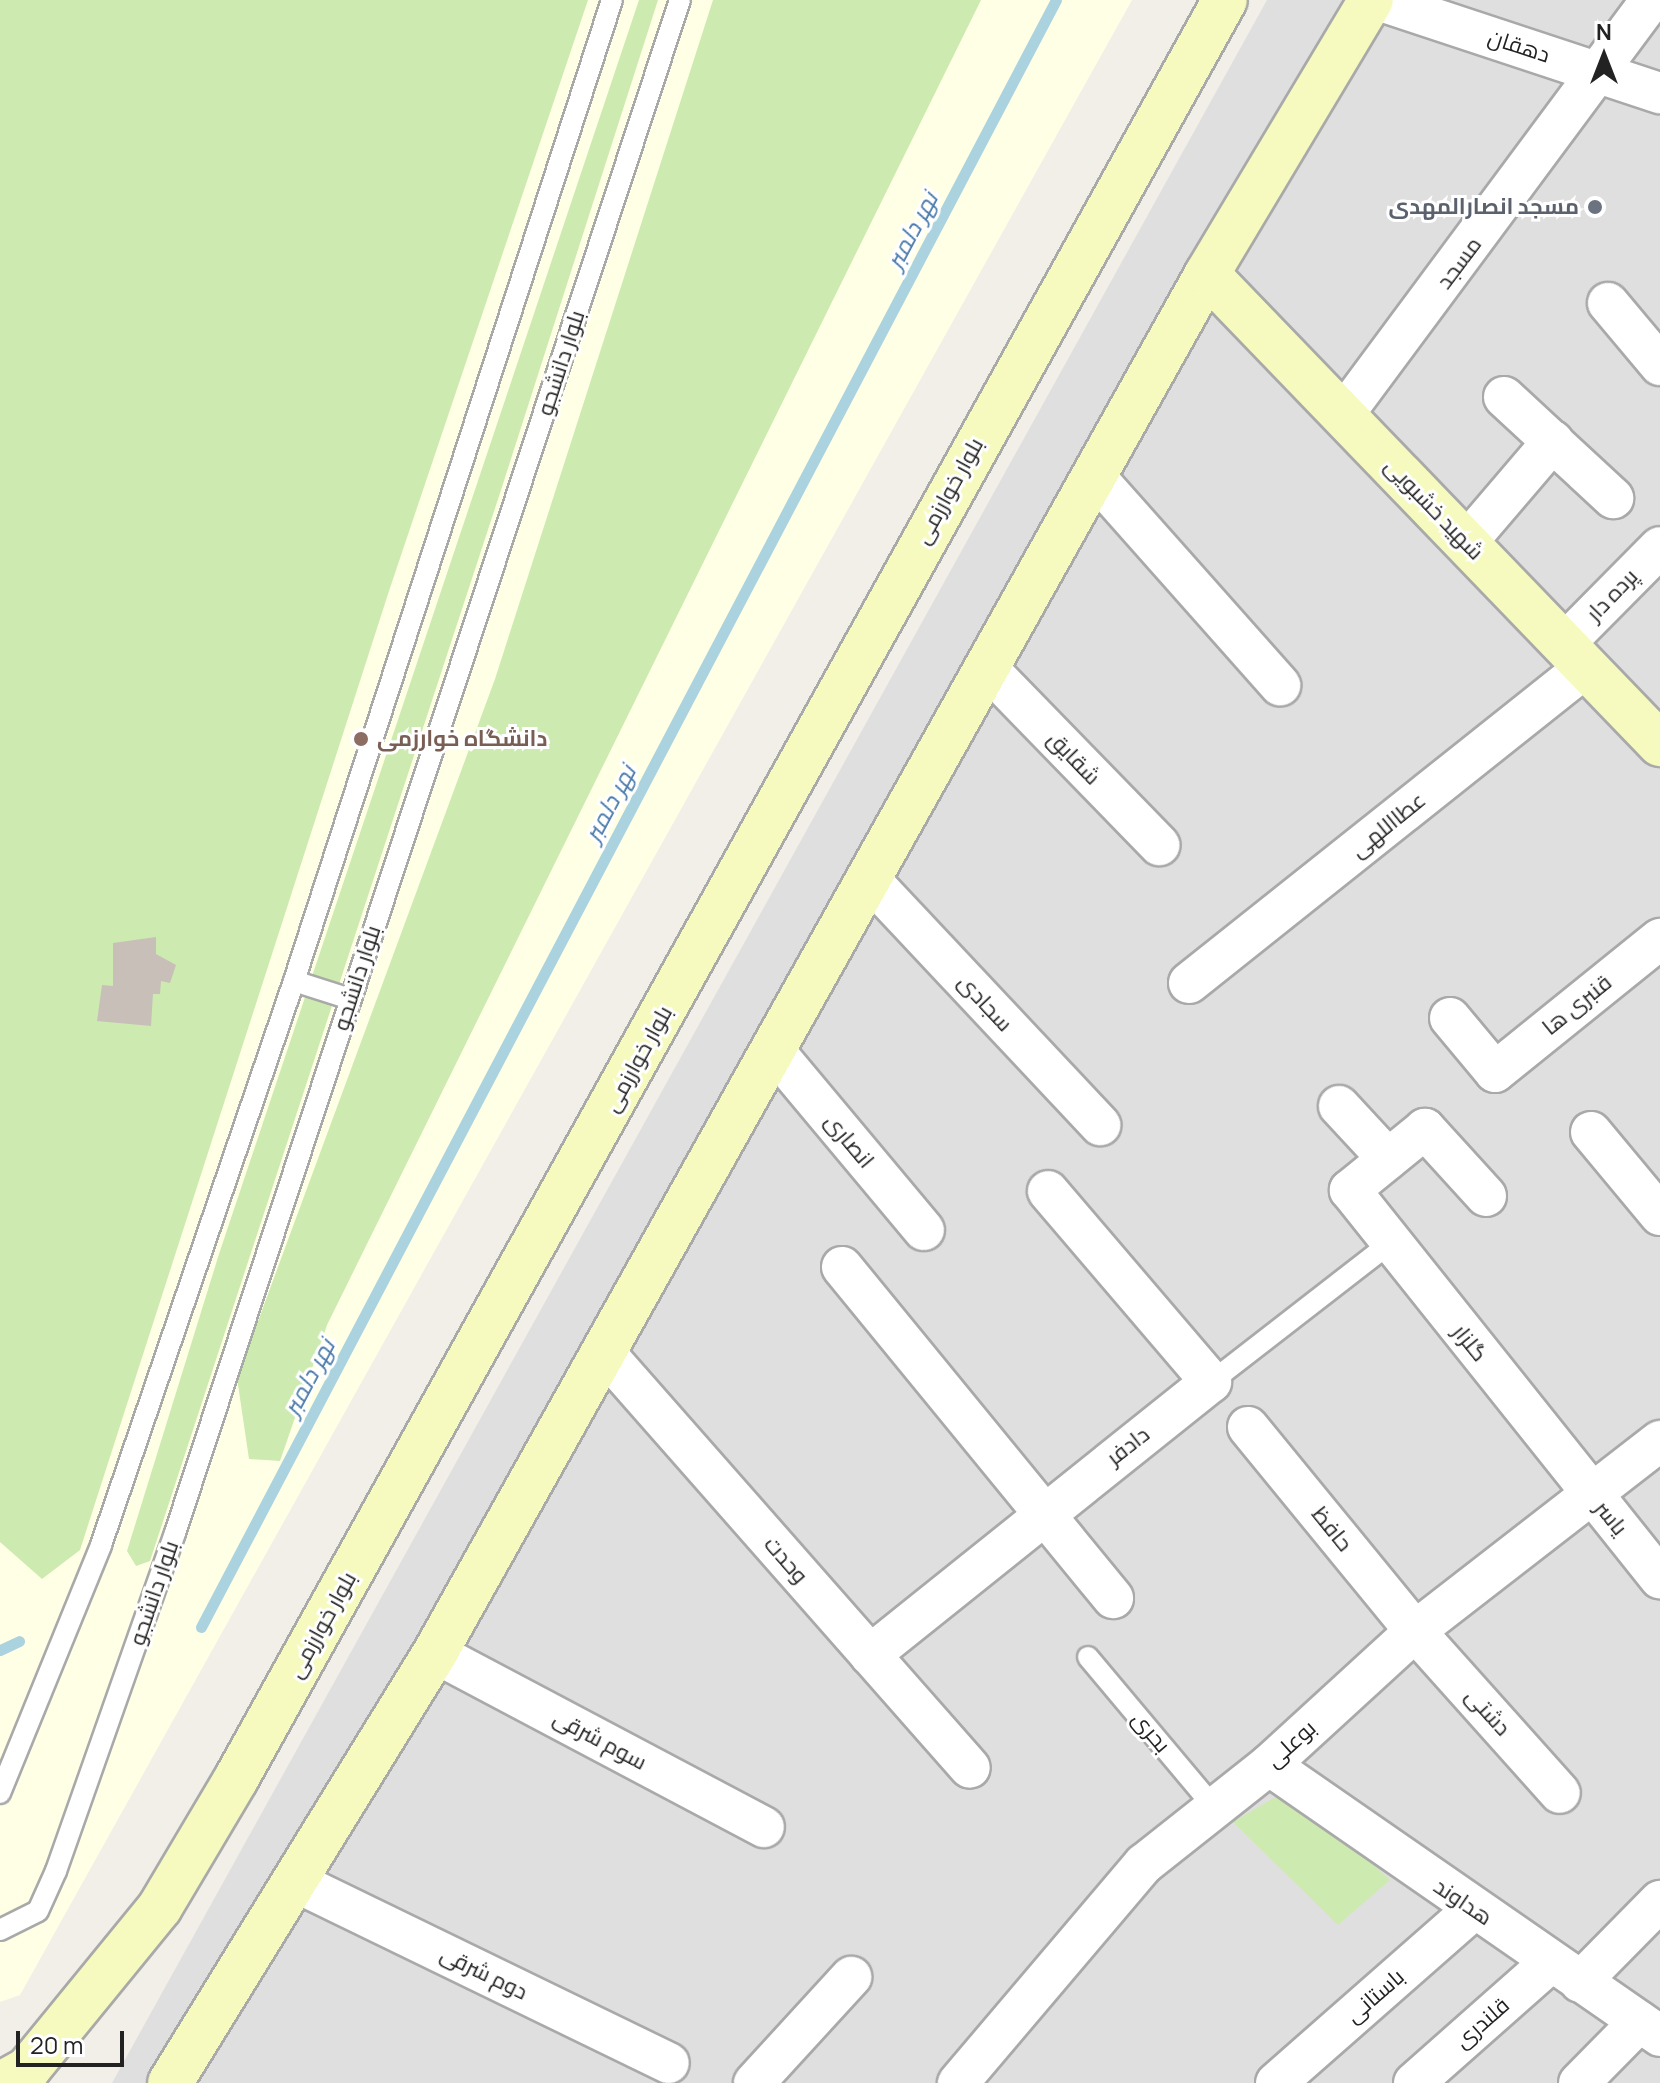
<!DOCTYPE html>
<meta charset="utf-8">
<style>
body{margin:0}
#map{position:relative;width:1660px;height:2083px;overflow:hidden;background:#f2efe9;font-family:Manrope,Cairo,sans-serif}
div>[style]{position:absolute}
[style*='--x']{left:calc(var(--x)*1px);top:calc(var(--y)*1px);width:calc(var(--w)*1px);rotate:calc(var(--a)*1deg)}
.residential>*{inset:0;background:#e0dfdf}
.education>*{inset:0;background:#ffffe5}
.grass>*{inset:0;background:#cdebb0}
.stream>*{height:11px;margin:-5.5px;padding:0 5.5px;transform-origin:5.5px;border-radius:5.5px;background:#aad3df}
.building>*{inset:0;background:#c7bfb8}
.roads{filter:drop-shadow(2px 0 #a9a9a9) drop-shadow(-2px 0 #a9a9a9) drop-shadow(0 2px #a9a9a9) drop-shadow(0 -2px #a9a9a9)}
.lane>*{height:20px;margin:-10px;padding:0 10px;transform-origin:10px;border-radius:10px;background:#fff}
.street>*{height:40px;margin:-20px;padding:0 20px;transform-origin:20px;border-radius:20px;background:#fff}
.secondary>*{height:44px;margin:-22px;padding:0 22px;transform-origin:22px;border-radius:22px;background:#f7fabf}
.dots>*{width:22px;height:22px;translate:-50% -50%;box-sizing:border-box;border:4px solid #fff;border-radius:50%}
span{translate:-50% -50%;white-space:nowrap;text-align:center;line-height:1.15;-webkit-text-stroke:6px #fff;paint-order:stroke}
.street-label{font-size:22px;color:#222}
.worship-label{font-size:22px;color:#5b616d;font-weight:700}
.right{translate:-100% -50%;text-align:right}
.education-label{font-size:22px;color:#785e54;font-weight:700}
.left{translate:0 -50%;text-align:left}
.water-label{font-size:24px;color:#4a7aab;font-style:italic}
.north{position:absolute;left:1564px;top:16px;width:80px;height:80px;-webkit-text-stroke:6px #fff;paint-order:stroke;rotate:0deg;font-size:22px;font-weight:700;line-height:32px;text-align:center;color:#222}
.north::after{content:'';display:block;margin:auto;width:28px;height:36px;background:#222;clip-path:polygon(50% 0,100% 100%,50% 72%,0 100%)}
.scale{position:absolute;left:16px;top:2031px;width:108px;height:36px;box-sizing:border-box;border:4px solid #222;border-top:0;padding-left:10px;font-size:24px;line-height:28px;white-space:nowrap;color:#222;-webkit-text-stroke:6px #fff;paint-order:stroke}
</style>
<div id="map">
<div class="residential">
<i style="clip-path:polygon(1267px 0,1660px 0,1660px 2083px,112px 2083px)"></i>
</div>
<div class="education">
<i style="clip-path:polygon(0 0,1132px 0,20px 1995px,0 2002px)"></i>
</div>
<div class="grass">
<i style="clip-path:polygon(0 0,588px 0,389px 591px,80px 1550px,42px 1579px,0 1542px)"></i>
<i style="clip-path:polygon(639px 0,658px 0,502px 487px,150px 1561px,136px 1566px,127px 1551px,219px 1254px)"></i>
<i style="clip-path:polygon(713px 0,981px 0,327px 1325px,280px 1461px,249px 1459px,237px 1378px,495px 679px)"></i>
<i style="clip-path:polygon(1289px 1789px,1390px 1880px,1338px 1925px,1233px 1822px)"></i>
</div>
<div class="stream">
<i style="--x:201;--y:1627;--w:1838;--a:-62.28"></i>
<i style="--x:0;--y:1650;--w:21;--a:-25"></i>
</div>
<div class="building">
<i style="clip-path:polygon(156px 937px,156px 954px,176px 965px,170px 983px,161px 981px,160px 994px,153px 994px,151px 1026px,97px 1021px,102px 985px,113px 986px,113px 943px)"></i>
</div>
<div class="roads">
<div class="lane">
<i style="--x:294;--y:981;--w:59;--a:17.8"></i>
<i style="--x:1211;--y:1382;--w:227;--a:-37.8"></i>
<i style="--x:1088;--y:1657;--w:196;--a:50"></i>
<i style="--x:0;--y:1793;--w:268;--a:-67.8"></i>
<i style="--x:101;--y:1545;--w:596;--a:-71.11"></i>
<i style="--x:294;--y:981;--w:1031;--a:-72.04"></i>
<i style="--x:0;--y:1930;--w:42;--a:-26.6"></i>
<i style="--x:38;--y:1911;--w:44;--a:-65.8"></i>
<i style="--x:56;--y:1871;--w:358;--a:-70.6"></i>
<i style="--x:175;--y:1533;--w:1614;--a:-71.77"></i>
</div>
<div class="street">
<i style="--x:1378;--y:0;--w:297;--a:18.3"></i>
<i style="--x:1608;--y:303;--w:81;--a:50"></i>
<i style="--x:1504;--y:397;--w:149;--a:42.8"></i>
<i style="--x:1343;--y:415;--w:517;--a:-53.42"></i>
<i style="--x:1097;--y:479;--w:276;--a:48.4"></i>
<i style="--x:1466;--y:543;--w:134;--a:-49.5"></i>
<i style="--x:1564;--y:644;--w:136;--a:-45.3"></i>
<i style="--x:990;--y:671;--w:243;--a:45.8"></i>
<i style="--x:871;--y:881;--w:335;--a:46.8"></i>
<i style="--x:1189;--y:983;--w:507;--a:-38.52"></i>
<i style="--x:1450;--y:1018;--w:70;--a:50.2"></i>
<i style="--x:1495;--y:1072;--w:212;--a:-38.9"></i>
<i style="--x:775;--y:1052;--w:232;--a:50.1"></i>
<i style="--x:1339;--y:1106;--w:72;--a:47.2"></i>
<i style="--x:1591;--y:1132;--w:108;--a:50.3"></i>
<i style="--x:1486;--y:1196;--w:91;--a:-132.3"></i>
<i style="--x:1425;--y:1129;--w:97;--a:140.9"></i>
<i style="--x:1350;--y:1190;--w:497;--a:51.4"></i>
<i style="--x:842;--y:1267;--w:428;--a:50.7"></i>
<i style="--x:603;--y:1351;--w:555;--a:48.65"></i>
<i style="--x:1248;--y:1427;--w:264;--a:50.7"></i>
<i style="--x:1415;--y:1631;--w:217;--a:48.2"></i>
<i style="--x:435;--y:1653;--w:372;--a:27.9"></i>
<i style="--x:870;--y:1655;--w:437;--a:-38.7"></i>
<i style="--x:1211;--y:1382;--w:251;--a:-130.5"></i>
<i style="--x:1269;--y:1765;--w:476;--a:34.7"></i>
<i style="--x:298;--y:1883;--w:412;--a:25.9"></i>
<i style="--x:1580;--y:1982;--w:114;--a:-45.4"></i>
<i style="--x:754;--y:2083;--w:144;--a:-47.5"></i>
<i style="--x:958;--y:2083;--w:287;--a:-49.7"></i>
<i style="--x:1144;--y:1864;--w:159;--a:-38.4"></i>
<i style="--x:1269;--y:1765;--w:198;--a:-42.5"></i>
<i style="--x:1415;--y:1631;--w:310;--a:-37.8"></i>
<i style="--x:1276;--y:2083;--w:262;--a:-41.3"></i>
<i style="--x:1414;--y:2083;--w:183;--a:-41.5"></i>
<i style="--x:1579;--y:2083;--w:86;--a:-45.5"></i>
</div>
<div class="secondary">
<i style="--x:1207;--y:274;--w:653;--a:46.06"></i>
<i style="--x:3;--y:2083;--w:29;--a:-29"></i>
<i style="--x:28;--y:2069;--w:209;--a:-50.8"></i>
<i style="--x:160;--y:1907;--w:149;--a:-59.3"></i>
<i style="--x:236;--y:1779;--w:2035;--a:-60.93"></i>
<i style="--x:170;--y:2083;--w:505;--a:-58.36"></i>
<i style="--x:435;--y:1653;--w:1580;--a:-60.76"></i>
<i style="--x:1207;--y:274;--w:319;--a:-59.1"></i>
</div>
</div>
<div class="dots">
<i style="left:1595px;top:207px;background:#6b7280"></i>
<i style="left:361px;top:739px;background:#8d6e63"></i>
</div>
<div class="street-label">
<span style="left:1519px;top:46px;rotate:18deg">دهقان</span>
<span style="left:1459px;top:263px;rotate:-53deg">مسجد</span>
<span style="left:561px;top:363px;rotate:-72deg">بلوار دانشجو</span>
<span style="left:949px;top:491px;rotate:-61deg">بلوار خوارزمی</span>
<span style="left:1434px;top:509px;rotate:46deg">شهید خشبویی</span>
<span style="left:1612px;top:595px;rotate:-46deg">پرده دار</span>
<span style="left:1074px;top:758px;rotate:46deg">شقایق</span>
<span style="left:1388px;top:825px;rotate:-39deg">عطااللهی</span>
<span style="left:357px;top:978px;rotate:-72deg">بلوار دانشجو</span>
<span style="left:985px;top:1003px;rotate:47deg">سجادی</span>
<span style="left:1577px;top:1005px;rotate:-39deg">قنبری ها</span>
<span style="left:638px;top:1059px;rotate:-61deg">بلوار خوارزمی</span>
<span style="left:849px;top:1141px;rotate:50deg">انصاری</span>
<span style="left:1470px;top:1343px;rotate:51deg">گلزار</span>
<span style="left:1128px;top:1446px;rotate:-38deg">دادفر</span>
<span style="left:1611px;top:1518px;rotate:51deg">یاسر</span>
<span style="left:1332px;top:1529px;rotate:51deg">حافظ</span>
<span style="left:786px;top:1560px;rotate:49deg">وحدت</span>
<span style="left:154px;top:1593px;rotate:-71deg">بلوار دانشجو</span>
<span style="left:322px;top:1625px;rotate:-61deg">بلوار خوارزمی</span>
<span style="left:1488px;top:1712px;rotate:48deg">دشتی</span>
<span style="left:1151px;top:1732px;rotate:50deg">بحری</span>
<span style="left:600px;top:1740px;rotate:28deg">سوم شرقی</span>
<span style="left:1291px;top:1744px;rotate:-42deg">بوعلی</span>
<span style="left:1463px;top:1902px;rotate:34deg">هداوند</span>
<span style="left:484px;top:1973px;rotate:26deg">دوم شرقی</span>
<span style="left:1375px;top:1996px;rotate:-41deg">باستانی</span>
<span style="left:1482px;top:2023px;rotate:-41deg">قلندری</span>
</div>
<div class="worship-label">
<span class="right" style="left:1579px;top:207px">مسجد انصارالمهدی</span>
</div>
<div class="education-label">
<span class="left" style="left:377px;top:739px">دانشگاه خوارزمی</span>
</div>
<div class="water-label">
<span style="left:911px;top:230px;rotate:-62deg">نهر دلمبر</span>
<span style="left:609px;top:803px;rotate:-62deg">نهر دلمبر</span>
<span style="left:308px;top:1377px;rotate:-62deg">نهر دلمبر</span>
</div>
<div class="north">N</div>
<div class="scale">20 m</div>
</div>
